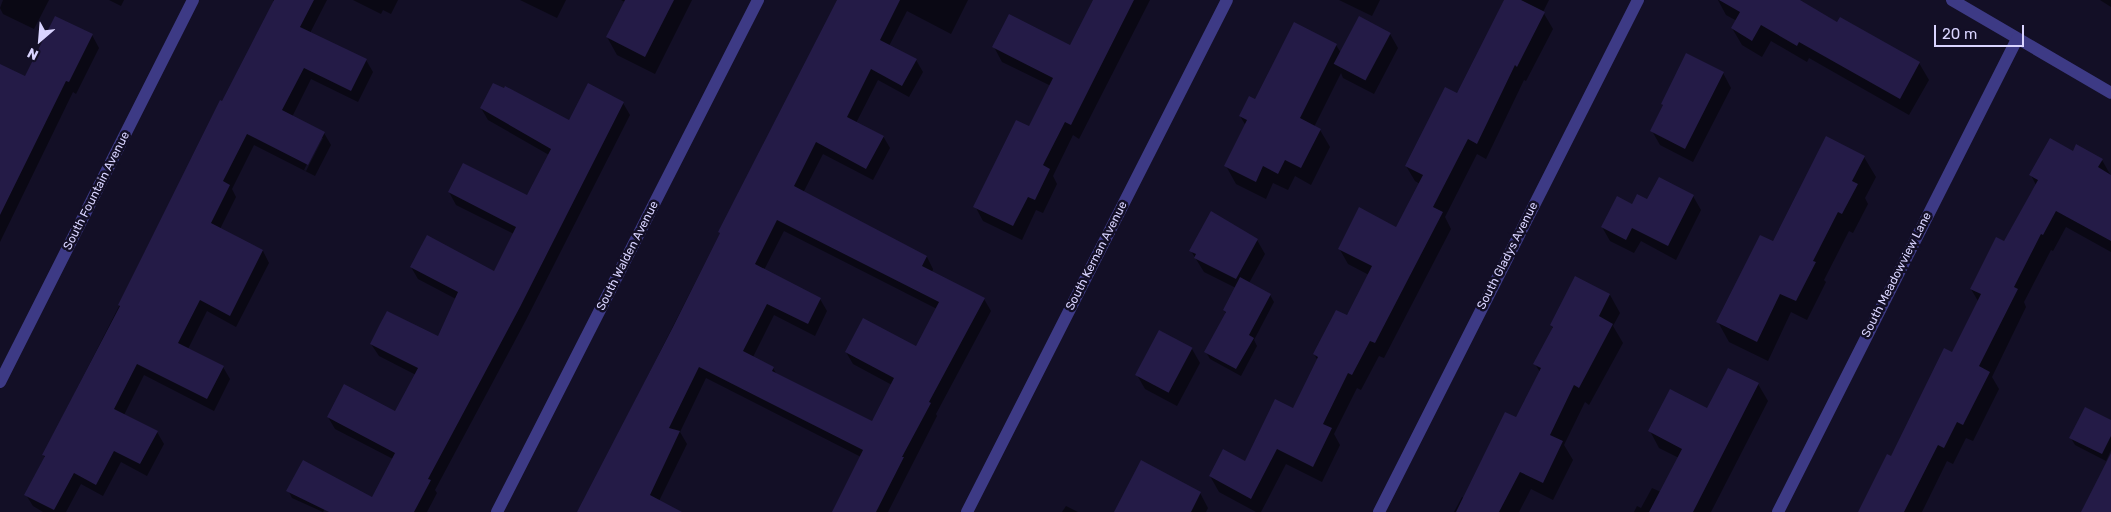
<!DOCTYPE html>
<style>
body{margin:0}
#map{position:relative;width:2111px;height:512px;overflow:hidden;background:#130f26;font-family:Rubik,sans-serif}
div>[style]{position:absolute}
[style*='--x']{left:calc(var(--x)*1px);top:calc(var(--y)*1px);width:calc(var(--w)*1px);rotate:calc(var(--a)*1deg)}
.shadow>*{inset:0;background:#0007}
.building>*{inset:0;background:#241b47;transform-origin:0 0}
.minor>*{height:12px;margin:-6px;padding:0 6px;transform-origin:6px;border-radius:6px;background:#3d3a85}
span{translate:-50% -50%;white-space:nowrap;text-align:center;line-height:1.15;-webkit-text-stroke:5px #130f26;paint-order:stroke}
.street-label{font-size:12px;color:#d9d4ff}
.north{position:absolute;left:15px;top:15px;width:50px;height:50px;-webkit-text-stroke:4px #130f26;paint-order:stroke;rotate:207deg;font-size:14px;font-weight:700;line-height:20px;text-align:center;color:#d9d4ff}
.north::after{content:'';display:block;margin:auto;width:18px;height:22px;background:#d9d4ff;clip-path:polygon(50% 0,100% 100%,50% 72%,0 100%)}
.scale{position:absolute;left:1934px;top:25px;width:90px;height:22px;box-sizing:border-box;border:2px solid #d9d4ff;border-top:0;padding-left:6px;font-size:15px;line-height:18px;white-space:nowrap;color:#d9d4ff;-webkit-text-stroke:4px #130f26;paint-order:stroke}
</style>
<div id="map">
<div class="shadow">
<i style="clip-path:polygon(3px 0,49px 0,34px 29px,3px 14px,0 8px)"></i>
<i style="clip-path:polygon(109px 0,124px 0,121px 6px)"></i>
<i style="clip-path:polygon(evenodd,273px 0,327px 0,310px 33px,366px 60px,373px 72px,358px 102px,311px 79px,292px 117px,324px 133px,331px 145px,315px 176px,254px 145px,232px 189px,236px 197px,220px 229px,263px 251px,269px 263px,236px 327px,207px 311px,188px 349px,223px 367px,230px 379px,214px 411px,144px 375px,124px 415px,157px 432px,164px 444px,147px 476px,121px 462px,103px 496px,81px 484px,66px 512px,43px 512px,33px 506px,26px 495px,45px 458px,43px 455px,274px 3px,273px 0,320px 138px,323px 138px,306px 171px,304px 170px,320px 138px)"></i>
<i style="clip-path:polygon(353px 0,398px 0,391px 14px,383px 10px,381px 14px)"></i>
<i style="clip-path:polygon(520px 0,566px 0,557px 18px)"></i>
<i style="clip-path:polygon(621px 0,692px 0,655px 74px,617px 55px,607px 37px,625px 2px)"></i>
<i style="clip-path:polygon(evenodd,838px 0,968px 0,951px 34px,907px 11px,889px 46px,916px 60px,923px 72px,909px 97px,878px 80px,856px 123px,883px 136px,890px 148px,873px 180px,823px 154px,803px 193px,927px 257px,933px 269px,932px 273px,984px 299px,991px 311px,936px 414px,937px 416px,888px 512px,833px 512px,861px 457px,706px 378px,680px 432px,687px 444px,659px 501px,679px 512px,579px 512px,838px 0,784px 231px,937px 309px,917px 348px,846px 352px,853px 364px,892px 385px,872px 423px,777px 375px,773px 368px,753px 357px,774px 315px,815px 336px,827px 311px,820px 299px,764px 270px,784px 231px)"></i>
<i style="clip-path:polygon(1094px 0,1150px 0,1079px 139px,1073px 135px,1053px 176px,1057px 184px,1043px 213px,1036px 210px,1022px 240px,983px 221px,975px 206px,1030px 128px,1051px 86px,1002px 62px,994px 47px,1071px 46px)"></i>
<i style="clip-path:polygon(1339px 0,1380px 0,1372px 16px)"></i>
<i style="clip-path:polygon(1506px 0,1549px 0,1543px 12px,1553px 29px,1526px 81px,1524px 80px,1486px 159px,1477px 154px,1445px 217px,1451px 229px,1384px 358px,1379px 356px,1361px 390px,1357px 388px,1334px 434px,1340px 445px,1322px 482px,1286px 464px,1261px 512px,1256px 512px,1219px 492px,1210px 476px,1245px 463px,1294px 410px,1318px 361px,1314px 354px,1347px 317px,1369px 275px,1348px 264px,1339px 248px,1397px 228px,1420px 184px,1415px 181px,1406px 166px,1457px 95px)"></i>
<i style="clip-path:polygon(1718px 0,1798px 0,1837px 24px,1840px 19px,1919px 63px,1929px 80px,1909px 115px,1809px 58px,1807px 62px,1771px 41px,1762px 57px,1742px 45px,1732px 28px,1737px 21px,1726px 15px)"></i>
<i style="clip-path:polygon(2100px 0,2111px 0,2111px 7px)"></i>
<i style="clip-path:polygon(1390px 34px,1398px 48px,1374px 94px,1343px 78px,1341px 73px,1314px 127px,1320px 130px,1330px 147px,1311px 185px,1295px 176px,1288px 190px,1273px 183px,1266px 199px,1236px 184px,1226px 166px,1246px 126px,1240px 116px,1256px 101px,1336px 45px,1341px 53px)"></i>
<i style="clip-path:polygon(92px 35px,99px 48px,76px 94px,73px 92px,0 242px,0 65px,25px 78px)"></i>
<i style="clip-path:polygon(1723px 73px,1731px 88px,1693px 162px,1660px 145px,1652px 131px,1664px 107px,1662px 104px)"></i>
<i style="clip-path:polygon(623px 103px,630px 115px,526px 320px,435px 490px,437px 493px,427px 512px,366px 512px,393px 459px,335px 429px,328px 417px,396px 413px,416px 375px,379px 356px,371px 344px,438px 338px,456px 299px,418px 279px,411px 267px,494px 272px,514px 234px,456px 205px,449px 192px,528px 197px,549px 155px,488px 120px,481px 108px,570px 122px)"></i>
<i style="clip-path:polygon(2073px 152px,2102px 160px,2111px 176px,2111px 252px,2066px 227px,2053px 251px,2051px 250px,2024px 302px,2026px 307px,1992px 377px,1999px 389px,1973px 441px,1966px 438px,1953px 464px,1947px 461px,1922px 512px,1860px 512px,1952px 354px,1978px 301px,1971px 289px,2004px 242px,2036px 185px,2031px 175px)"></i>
<i style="clip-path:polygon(1864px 157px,1876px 177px,1865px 198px,1868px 204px,1853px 233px,1849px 231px,1824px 280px,1826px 282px,1807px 320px,1791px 312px,1768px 361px,1729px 342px,1718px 322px,1774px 243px)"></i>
<i style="clip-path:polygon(1693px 196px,1701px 210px,1676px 260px,1641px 241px,1634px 253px,1610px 241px,1602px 227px,1633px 206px,1648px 201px)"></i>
<i style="clip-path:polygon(1257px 240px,1265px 254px,1249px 283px,1270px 295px,1274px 302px,1254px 340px,1257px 346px,1241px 376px,1210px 359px,1206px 352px,1226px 314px,1224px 310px,1236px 288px,1204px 272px,1191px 251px)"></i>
<i style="clip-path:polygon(1576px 278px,1610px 295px,1620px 313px,1613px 326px,1623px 343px,1589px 405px,1585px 402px,1564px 445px,1573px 460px,1553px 500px,1531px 489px,1519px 512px,1454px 512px,1462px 497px,1464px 498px,1517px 419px,1540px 372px,1535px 364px,1553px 329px,1551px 325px)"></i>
<i style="clip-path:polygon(1192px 349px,1200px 363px,1177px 406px,1145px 389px,1137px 375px)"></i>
<i style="clip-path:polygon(1758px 384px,1768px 401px,1711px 512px,1634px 512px,1637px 506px,1641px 508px,1652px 488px,1661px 492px,1679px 458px,1659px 448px,1650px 431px,1708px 410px)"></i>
<i style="clip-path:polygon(2111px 421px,2111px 450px,2106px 461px,2075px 445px,2071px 438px)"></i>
<i style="clip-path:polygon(338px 485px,323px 512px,292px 498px,288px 490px)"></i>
<i style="clip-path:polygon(1200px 493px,1208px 508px,1206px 512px,1125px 512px)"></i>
<i style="clip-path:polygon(1066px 506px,1078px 512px,1062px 512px)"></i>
</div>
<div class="building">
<i style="clip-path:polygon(274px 0,314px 0,300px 27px,367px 59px,351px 91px,304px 68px,282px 110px,325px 132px,308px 165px,247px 134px,223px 181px,230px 185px,211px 223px,263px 250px,230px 316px,200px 300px,178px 343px,224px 366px,207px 399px,137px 364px,114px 409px,158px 431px,140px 464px,114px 451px,96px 485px,74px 473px,54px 510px,24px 495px,45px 456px,42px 455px,120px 306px,118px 305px,144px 253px,220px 100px,222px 101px)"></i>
<i style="clip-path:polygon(625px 0,674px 0,645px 57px,606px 37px)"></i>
<i style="clip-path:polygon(evenodd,837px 0,900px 0,880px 40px,917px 59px,902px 86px,871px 69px,847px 117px,884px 136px,866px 169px,816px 142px,794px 186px,927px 256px,922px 266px,985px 298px,929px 402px,931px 403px,902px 457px,904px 457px,876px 512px,832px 512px,863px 450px,699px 367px,669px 428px,680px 431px,650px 495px,682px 512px,577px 512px,673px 327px,720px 233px,718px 232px,837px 0,777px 220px,939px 302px,916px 346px,863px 318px,845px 352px,894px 378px,872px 421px,772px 371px,774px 367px,743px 351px,767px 304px,808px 324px,821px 298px,755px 264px,777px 220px)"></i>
<i style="clip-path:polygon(1093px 0,1134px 0,1071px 125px,1065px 122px,1043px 165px,1050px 169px,1035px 200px,1028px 197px,1013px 226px,973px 207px,1016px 120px,1029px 126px,1053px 78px,992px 47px,1009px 14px,1070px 45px)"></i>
<i style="clip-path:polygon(1504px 0,1521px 0,1545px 12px,1517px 67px,1515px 65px,1477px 144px,1468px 139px,1433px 207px,1443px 212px,1375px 343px,1370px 341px,1352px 375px,1348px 373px,1323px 424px,1332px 428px,1313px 467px,1277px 449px,1251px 499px,1209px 476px,1223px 449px,1245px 461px,1275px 399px,1293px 408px,1318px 357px,1313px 354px,1336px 310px,1347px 315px,1372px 266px,1338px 249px,1359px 207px,1396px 227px,1423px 175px,1405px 166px,1445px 87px,1457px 93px)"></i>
<i style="clip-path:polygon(1719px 0,1800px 0,1837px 22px,1840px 17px,1920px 62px,1900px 99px,1799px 42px,1797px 46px,1761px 25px,1752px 41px,1731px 28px,1740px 12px)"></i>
<i style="clip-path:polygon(55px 16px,93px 34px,69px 82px,66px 81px,0 215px,0 64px,25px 76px)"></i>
<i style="left:1359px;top:16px;width:36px;height:54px;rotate:28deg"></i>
<i style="clip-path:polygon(1294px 22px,1337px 44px,1300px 118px,1321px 129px,1301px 168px,1285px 160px,1278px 174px,1263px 166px,1256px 182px,1224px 166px,1247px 120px,1239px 116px,1249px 96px,1255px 99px)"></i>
<i style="clip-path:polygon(1686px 53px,1724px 72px,1685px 149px,1650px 131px,1663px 105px,1661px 104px)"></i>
<i style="clip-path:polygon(493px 83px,504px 88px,505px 86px,569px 120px,588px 83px,624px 102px,520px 307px,428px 479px,431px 480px,414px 512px,329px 512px,286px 491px,303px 460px,372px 497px,395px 453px,327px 417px,344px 384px,395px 411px,418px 368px,370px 344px,380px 324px,387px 311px,438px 336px,458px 292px,410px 267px,427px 235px,494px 271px,516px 227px,448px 192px,463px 163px,527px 195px,551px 149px,480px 108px)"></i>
<i style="clip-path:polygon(1826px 136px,1865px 156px,1852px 181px,1858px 184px,1842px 214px,1838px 212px,1813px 261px,1816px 262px,1796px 301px,1780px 294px,1757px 342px,1716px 322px,1760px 235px,1773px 241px)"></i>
<i style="clip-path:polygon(2050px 138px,2073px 151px,2076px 144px,2103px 159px,2098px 167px,2111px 175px,2111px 241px,2056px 211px,2043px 235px,2041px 234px,2014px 287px,2018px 289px,1979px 366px,1990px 372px,1963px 425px,1957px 422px,1944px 448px,1938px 445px,1904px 512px,1858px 512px,1887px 454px,1891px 456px,1944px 348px,1952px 352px,1981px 294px,1970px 289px,1996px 237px,2004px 241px,2038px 180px,2029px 175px)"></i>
<i style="clip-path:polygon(1659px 177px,1694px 195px,1668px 246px,1632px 228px,1626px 240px,1601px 227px,1617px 196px,1632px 204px,1637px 194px,1647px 199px)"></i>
<i style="clip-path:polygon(1211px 211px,1258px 239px,1236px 279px,1194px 258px,1196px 254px,1189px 251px)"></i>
<i style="clip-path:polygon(1575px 276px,1610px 294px,1599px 316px,1613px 324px,1579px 388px,1574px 385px,1550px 435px,1563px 441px,1543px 483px,1520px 472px,1499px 512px,1456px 512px,1505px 412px,1516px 417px,1541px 368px,1533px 364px,1553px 327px,1550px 325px)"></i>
<i style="clip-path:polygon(1240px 277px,1271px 294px,1249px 335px,1254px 338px,1236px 369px,1204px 352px,1226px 312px,1223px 310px)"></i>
<i style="left:1159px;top:330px;width:38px;height:51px;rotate:28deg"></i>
<i style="clip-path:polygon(1728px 368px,1759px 383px,1693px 512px,1649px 512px,1682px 449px,1648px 431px,1670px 389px,1707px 408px)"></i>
<i style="clip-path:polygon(2085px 407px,2111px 420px,2111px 436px,2102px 454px,2069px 438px)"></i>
<i style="clip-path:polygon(2111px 453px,2111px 512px,2081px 512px)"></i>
<i style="clip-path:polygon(1141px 460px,1201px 492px,1191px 512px,1114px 512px)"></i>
</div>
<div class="minor">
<i style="--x:1952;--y:0;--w:184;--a:30.3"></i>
<i style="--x:0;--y:382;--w:428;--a:-63.2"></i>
<i style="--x:497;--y:512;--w:575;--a:-62.99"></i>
<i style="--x:967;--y:512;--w:574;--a:-63.08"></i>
<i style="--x:1379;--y:512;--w:574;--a:-63.17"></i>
<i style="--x:1778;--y:512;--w:530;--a:-63.19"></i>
</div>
<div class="street-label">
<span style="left:97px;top:191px;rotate:-63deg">South Fountain Avenue</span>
<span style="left:628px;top:256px;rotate:-63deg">South Walden Avenue</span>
<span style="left:1097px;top:256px;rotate:-63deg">South Kernan Avenue</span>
<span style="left:1508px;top:256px;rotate:-63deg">South Gladys Avenue</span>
<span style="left:1897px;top:275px;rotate:-63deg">South Meadowview Lane</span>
</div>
<div class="north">N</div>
<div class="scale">20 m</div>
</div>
